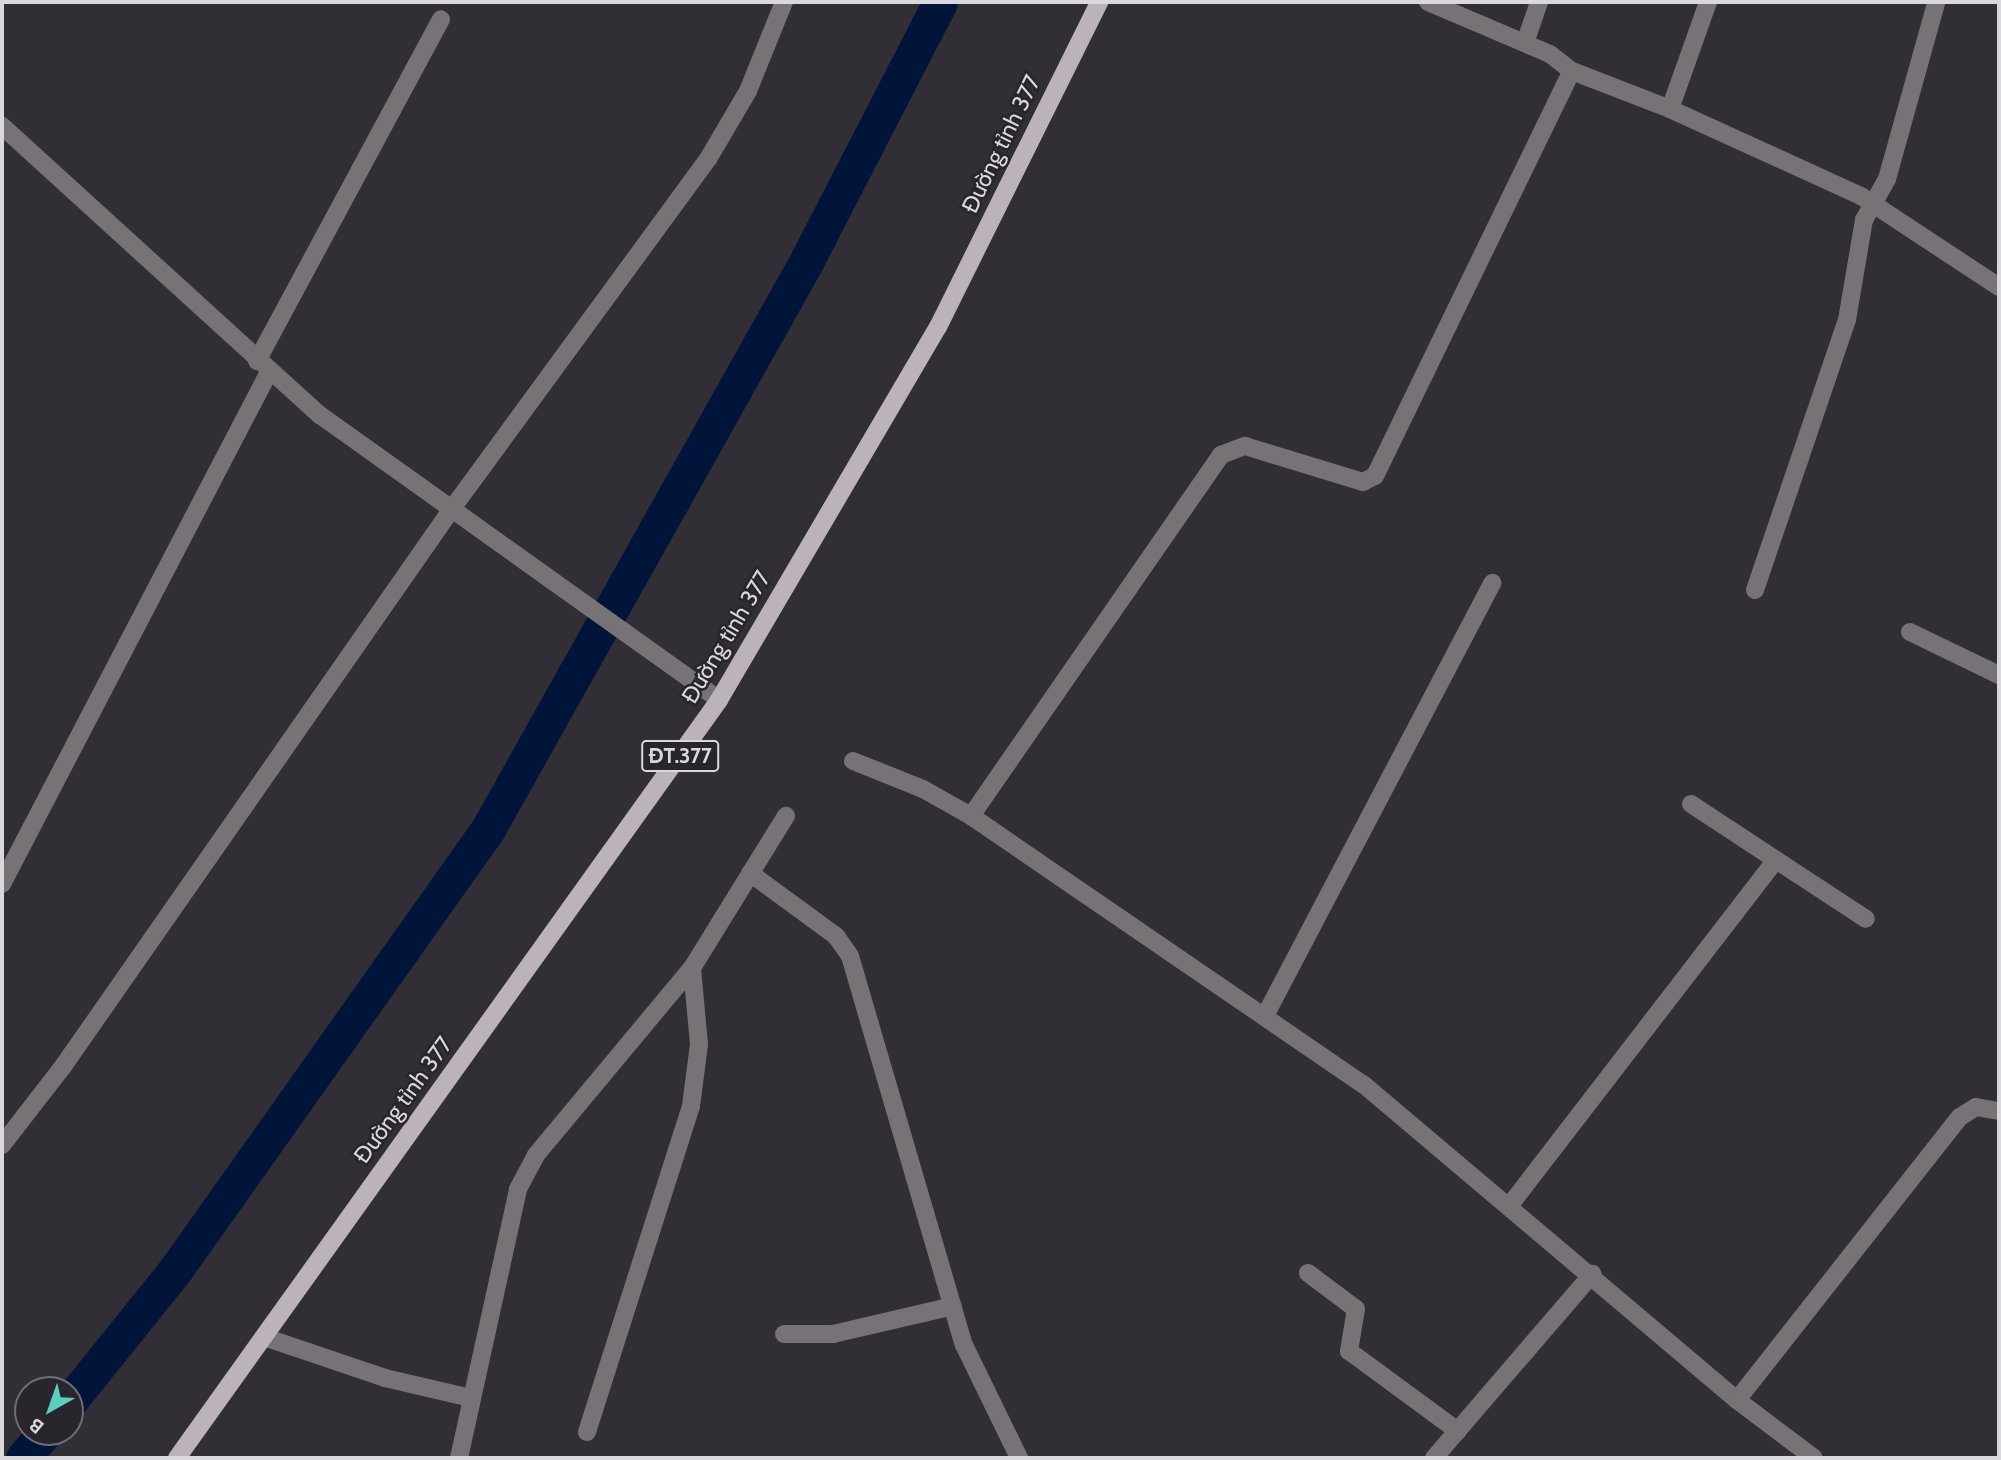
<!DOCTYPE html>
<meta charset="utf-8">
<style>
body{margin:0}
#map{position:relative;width:2001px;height:1460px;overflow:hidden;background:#322e36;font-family:Cabin,sans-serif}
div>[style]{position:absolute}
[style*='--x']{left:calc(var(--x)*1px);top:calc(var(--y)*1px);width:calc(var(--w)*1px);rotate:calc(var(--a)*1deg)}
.canal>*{height:35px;margin:-17.5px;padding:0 17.5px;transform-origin:17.5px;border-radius:17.5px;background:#001539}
.minor>*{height:18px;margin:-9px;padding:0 9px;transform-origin:9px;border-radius:9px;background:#767275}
.major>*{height:18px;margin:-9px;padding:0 9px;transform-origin:9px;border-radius:9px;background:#bbb3b9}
span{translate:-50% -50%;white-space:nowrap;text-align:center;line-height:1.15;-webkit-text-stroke:5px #28252c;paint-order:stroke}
.shield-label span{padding:2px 5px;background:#28252c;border:2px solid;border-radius:5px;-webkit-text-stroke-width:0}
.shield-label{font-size:21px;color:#dbd8dd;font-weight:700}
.street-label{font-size:23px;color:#dbd8dd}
.frame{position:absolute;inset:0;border:4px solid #dbd8dd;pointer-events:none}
.north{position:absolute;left:14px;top:1376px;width:70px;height:70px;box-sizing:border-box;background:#28252c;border:2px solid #706d73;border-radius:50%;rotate:220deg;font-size:19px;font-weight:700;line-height:28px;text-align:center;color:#dbd8dd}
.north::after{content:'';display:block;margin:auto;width:24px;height:32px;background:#5bcebc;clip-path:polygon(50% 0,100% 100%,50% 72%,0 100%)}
</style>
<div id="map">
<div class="canal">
<i style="--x:70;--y:1401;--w:169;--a:-51.2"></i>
<i style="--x:176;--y:1269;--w:539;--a:-54.66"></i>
<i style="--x:488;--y:829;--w:650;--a:-60.71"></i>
<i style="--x:806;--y:262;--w:292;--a:-62.7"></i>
<i style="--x:23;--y:1458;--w:34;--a:-50"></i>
</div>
<div class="minor">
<i style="--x:1428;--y:2;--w:133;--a:23.1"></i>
<i style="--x:1550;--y:54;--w:28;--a:38"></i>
<i style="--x:1572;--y:71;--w:105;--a:21.2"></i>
<i style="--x:1670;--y:109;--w:210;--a:24.5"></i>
<i style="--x:1861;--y:196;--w:165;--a:33.4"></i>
<i style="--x:1525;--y:43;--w:43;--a:-71.1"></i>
<i style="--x:1670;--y:109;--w:114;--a:-70.4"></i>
<i style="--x:2;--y:126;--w:430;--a:42.3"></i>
<i style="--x:320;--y:415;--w:490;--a:35.5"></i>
<i style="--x:257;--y:361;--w:388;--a:-61.7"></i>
<i style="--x:1755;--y:590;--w:285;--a:-71.2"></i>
<i style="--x:1847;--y:320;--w:101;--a:-80.4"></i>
<i style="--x:1864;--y:220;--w:47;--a:-60.7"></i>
<i style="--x:1887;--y:179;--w:182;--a:-74.4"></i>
<i style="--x:1910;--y:632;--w:99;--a:25.8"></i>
<i style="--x:853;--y:761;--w:75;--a:21.8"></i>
<i style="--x:923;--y:789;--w:55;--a:29.4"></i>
<i style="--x:971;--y:816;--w:475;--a:34.4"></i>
<i style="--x:1363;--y:1084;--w:490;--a:40.2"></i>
<i style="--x:1737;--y:1400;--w:96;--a:37"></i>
<i style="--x:1691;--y:804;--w:209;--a:33.3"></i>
<i style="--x:971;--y:816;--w:439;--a:-55.3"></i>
<i style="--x:1221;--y:455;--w:26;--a:-21"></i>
<i style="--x:1245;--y:446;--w:123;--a:17"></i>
<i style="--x:1363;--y:482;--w:13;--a:-27"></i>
<i style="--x:1375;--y:476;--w:450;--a:-64.1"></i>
<i style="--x:750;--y:873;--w:107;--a:36.2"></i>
<i style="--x:836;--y:936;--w:24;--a:55"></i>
<i style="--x:850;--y:956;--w:405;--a:73.7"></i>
<i style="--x:964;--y:1345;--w:126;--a:64"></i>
<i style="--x:2;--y:884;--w:577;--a:-62.46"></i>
<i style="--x:1266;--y:1014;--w:487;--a:-62.3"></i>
<i style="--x:2;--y:1145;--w:101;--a:-52.2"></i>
<i style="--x:64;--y:1065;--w:677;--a:-55.11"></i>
<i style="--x:451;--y:510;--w:435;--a:-53.8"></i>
<i style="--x:708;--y:159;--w:79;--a:-59.5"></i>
<i style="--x:748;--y:91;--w:96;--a:-68"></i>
<i style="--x:1510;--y:1205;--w:434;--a:-52.4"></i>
<i style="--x:1308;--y:1273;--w:60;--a:36.9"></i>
<i style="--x:1356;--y:1309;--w:43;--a:99.5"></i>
<i style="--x:1349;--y:1351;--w:135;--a:36.3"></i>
<i style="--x:784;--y:1334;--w:49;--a:0"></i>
<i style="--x:833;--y:1334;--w:123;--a:-13.1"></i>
<i style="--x:264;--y:1337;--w:128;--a:18.7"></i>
<i style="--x:385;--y:1378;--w:88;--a:13.1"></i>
<i style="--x:1737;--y:1400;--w:360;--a:-51.8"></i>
<i style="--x:1960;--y:1117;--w:19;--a:-32"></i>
<i style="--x:1976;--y:1107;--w:23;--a:10"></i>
<i style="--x:587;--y:1432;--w:342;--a:-72.3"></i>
<i style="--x:691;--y:1106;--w:63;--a:-82.6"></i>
<i style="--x:699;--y:1044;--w:76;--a:-95.3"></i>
<i style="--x:459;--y:1458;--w:275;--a:-77.6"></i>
<i style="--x:518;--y:1189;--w:38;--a:-62"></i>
<i style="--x:536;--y:1155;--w:244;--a:-50.2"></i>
<i style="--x:692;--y:968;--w:179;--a:-58.3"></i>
<i style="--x:1434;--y:1458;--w:243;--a:-49.3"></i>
</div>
<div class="major">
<i style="--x:177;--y:1458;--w:932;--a:-54.43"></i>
<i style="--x:719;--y:700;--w:433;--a:-59.6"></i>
<i style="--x:938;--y:327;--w:363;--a:-63.6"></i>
</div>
<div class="shield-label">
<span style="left:680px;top:756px">ĐT.377</span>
</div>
<div class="street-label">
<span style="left:1001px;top:144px;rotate:-64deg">Đường tỉnh 377</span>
<span style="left:726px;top:637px;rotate:-59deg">Đường tỉnh 377</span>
<span style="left:403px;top:1100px;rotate:-54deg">Đường tỉnh 377</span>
</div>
<div class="frame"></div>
<div class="north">B</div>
</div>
